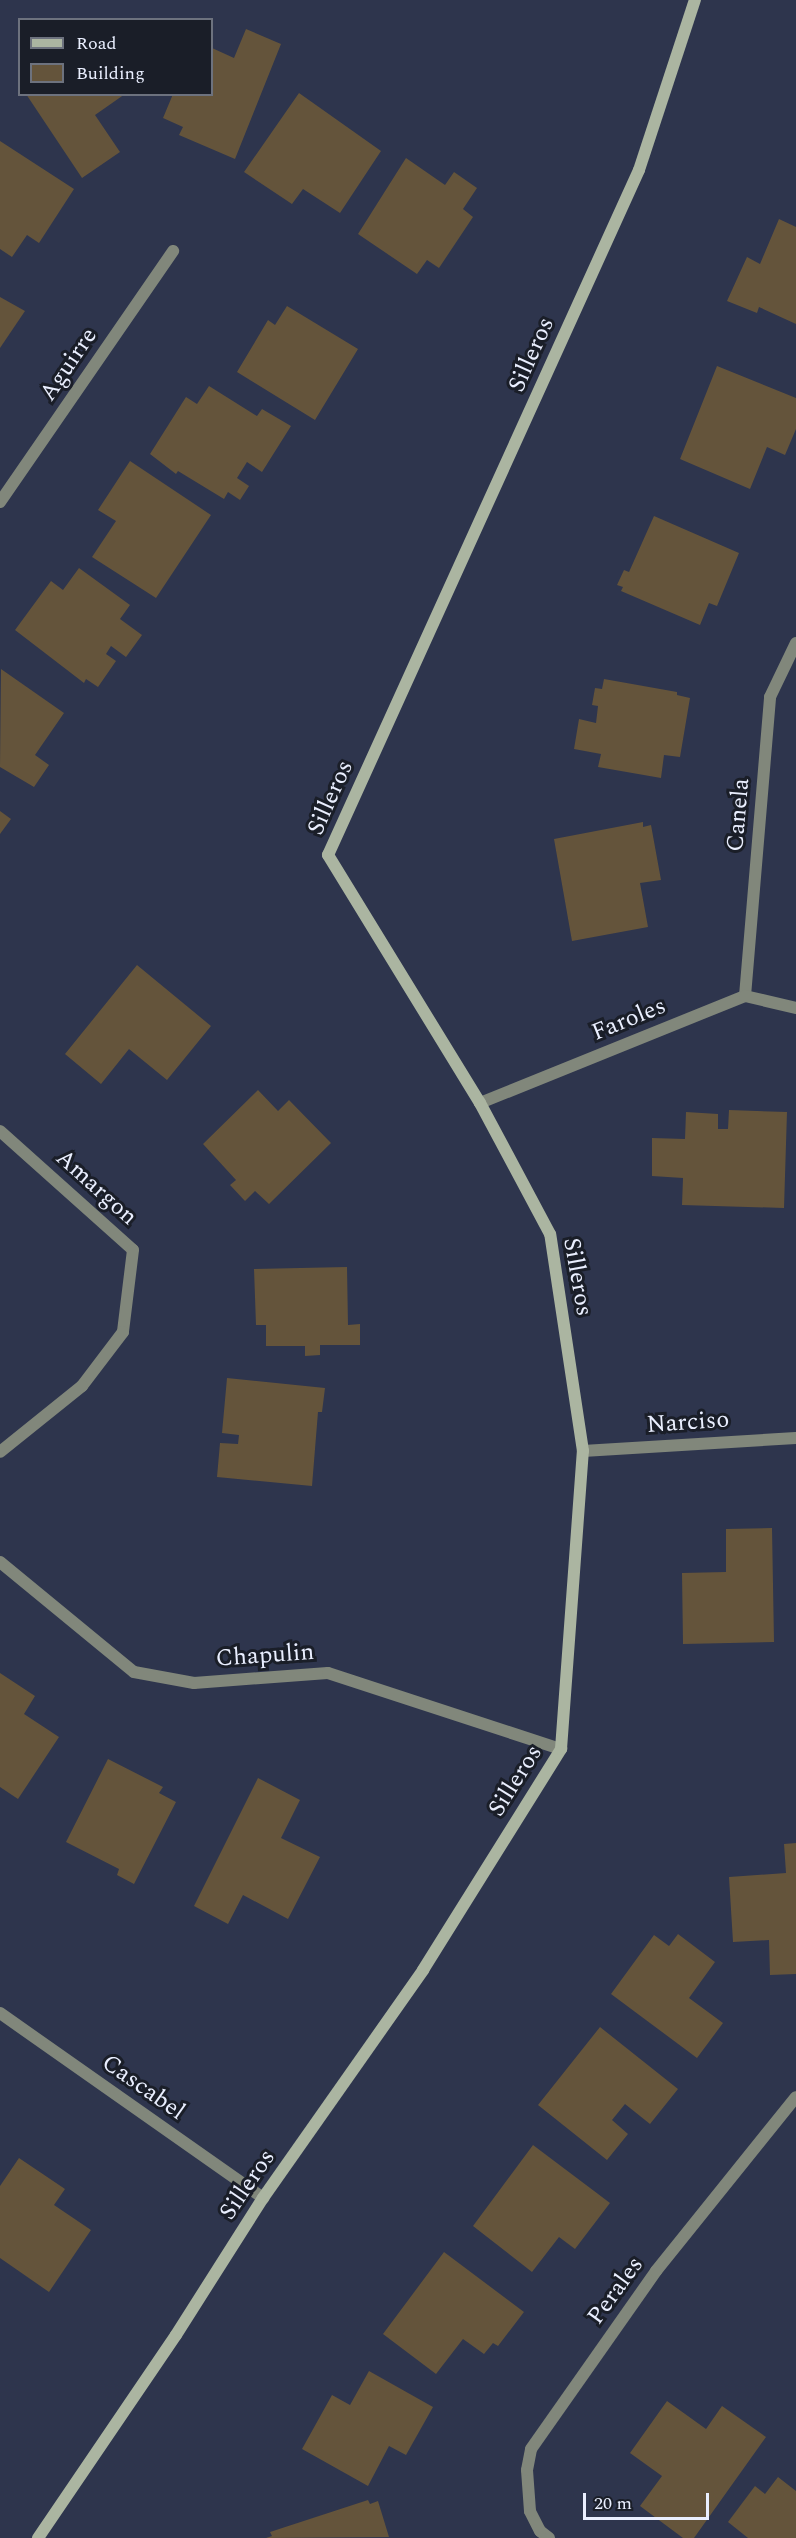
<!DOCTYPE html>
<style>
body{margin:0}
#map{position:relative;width:796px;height:2538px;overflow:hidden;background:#2e354d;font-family:Spectral,serif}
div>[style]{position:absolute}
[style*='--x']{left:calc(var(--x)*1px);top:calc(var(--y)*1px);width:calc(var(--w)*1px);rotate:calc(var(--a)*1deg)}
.building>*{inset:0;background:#64543b}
.street>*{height:12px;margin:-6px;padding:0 6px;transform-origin:6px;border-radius:6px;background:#81877b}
.secondary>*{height:12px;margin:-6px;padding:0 6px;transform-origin:6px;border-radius:6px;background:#abb5a1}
span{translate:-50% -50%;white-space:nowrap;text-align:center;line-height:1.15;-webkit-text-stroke:6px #1a1e28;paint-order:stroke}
.street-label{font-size:24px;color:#eaefff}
.legend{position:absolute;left:18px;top:18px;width:195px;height:78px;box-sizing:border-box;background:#1a1e28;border:2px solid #6d727e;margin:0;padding:8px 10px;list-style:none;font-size:18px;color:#eaefff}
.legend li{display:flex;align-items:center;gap:12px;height:30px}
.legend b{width:30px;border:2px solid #6d727e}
.scale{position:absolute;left:583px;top:2493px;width:126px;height:27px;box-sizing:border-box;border:3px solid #eaefff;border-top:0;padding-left:8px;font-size:18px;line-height:21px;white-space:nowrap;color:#eaefff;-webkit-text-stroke:4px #1a1e28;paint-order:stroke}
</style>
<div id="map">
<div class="building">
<i style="clip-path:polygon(246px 29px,281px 44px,235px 159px,179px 135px,183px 127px,163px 118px,173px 94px,212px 94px,212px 48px,234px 58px)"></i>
<i style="clip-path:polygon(299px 93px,381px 151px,340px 213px,303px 189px,292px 204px,244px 172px)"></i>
<i style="clip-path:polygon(26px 94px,125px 94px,95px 115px,120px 152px,82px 178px)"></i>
<i style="clip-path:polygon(0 141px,74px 189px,39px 243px,27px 235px,12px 257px,0 249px)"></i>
<i style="clip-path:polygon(406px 158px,445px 185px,454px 172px,477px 188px,463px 209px,473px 217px,439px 268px,427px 260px,417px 274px,358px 234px)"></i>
<i style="clip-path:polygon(779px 219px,796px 227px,796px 324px,759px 307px,757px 313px,727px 301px,747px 257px,760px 264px)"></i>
<i style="clip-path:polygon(0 297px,25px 311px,0 348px)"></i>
<i style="clip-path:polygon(287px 306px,358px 349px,315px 420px,237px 372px,268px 320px,275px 325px)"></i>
<i style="clip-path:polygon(717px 366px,796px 398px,796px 429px,785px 455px,767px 447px,750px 489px,680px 459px)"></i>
<i style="clip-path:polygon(209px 386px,257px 416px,262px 409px,291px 426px,262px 472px,247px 462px,237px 478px,249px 486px,240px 500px,228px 492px,224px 499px,178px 471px,176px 474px,150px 454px,186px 397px,197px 404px)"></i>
<i style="clip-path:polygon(130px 461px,211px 515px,156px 598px,92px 557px,116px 521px,98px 510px)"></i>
<i style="clip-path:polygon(654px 516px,739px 553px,717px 606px,709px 603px,700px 625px,621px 591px,623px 587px,617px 585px,624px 570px,629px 572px)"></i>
<i style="clip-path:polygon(79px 568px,130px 605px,120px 619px,142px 635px,126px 657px,111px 646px,106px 654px,116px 661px,98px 687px,86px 679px,84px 683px,15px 630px,51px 581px,63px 590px)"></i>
<i style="clip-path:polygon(1px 669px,64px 713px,35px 755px,49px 765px,34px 787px,0 767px)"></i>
<i style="clip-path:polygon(604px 679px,677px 692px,677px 695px,690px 698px,680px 757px,664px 755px,661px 778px,598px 767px,601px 754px,574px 749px,579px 719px,596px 723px,598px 706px,592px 705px,595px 688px,602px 689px)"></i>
<i style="clip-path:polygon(0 811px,11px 819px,0 834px)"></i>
<i style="clip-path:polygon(643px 822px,643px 827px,651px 825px,661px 880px,640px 883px,648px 927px,572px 941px,554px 839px)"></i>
<i style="clip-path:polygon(137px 965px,211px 1026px,167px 1080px,129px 1049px,101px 1084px,65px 1054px)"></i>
<i style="clip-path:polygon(258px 1090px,278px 1111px,289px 1100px,331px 1143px,269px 1204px,255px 1191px,245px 1201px,230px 1185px,236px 1180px,203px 1144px)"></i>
<i style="clip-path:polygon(729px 1110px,787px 1112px,784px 1208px,682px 1205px,683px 1178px,652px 1176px,652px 1138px,685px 1139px,686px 1112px,718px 1114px,718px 1129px,728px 1129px)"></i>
<i style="clip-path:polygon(347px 1267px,348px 1325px,360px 1324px,360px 1345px,320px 1345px,320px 1355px,305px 1356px,305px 1346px,266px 1346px,266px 1325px,256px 1325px,254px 1269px)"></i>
<i style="clip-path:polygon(227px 1378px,325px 1388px,322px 1412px,318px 1412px,312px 1486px,217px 1477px,220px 1443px,238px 1444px,239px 1435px,222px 1433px)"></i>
<i style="clip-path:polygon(772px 1528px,774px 1642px,683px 1644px,682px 1573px,726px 1572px,726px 1529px)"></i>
<i style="clip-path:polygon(0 1673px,35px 1696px,24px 1714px,59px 1737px,18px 1799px,0 1787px)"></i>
<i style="clip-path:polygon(108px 1759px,163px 1787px,159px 1793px,176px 1802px,134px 1884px,117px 1875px,119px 1869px,66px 1842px)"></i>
<i style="clip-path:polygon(258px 1778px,300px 1800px,281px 1838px,320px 1857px,288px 1919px,243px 1895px,228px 1924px,194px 1906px)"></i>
<i style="clip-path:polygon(796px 1843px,796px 1974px,770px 1975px,769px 1940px,733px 1942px,729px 1877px,786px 1873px,784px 1844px)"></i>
<i style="clip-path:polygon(678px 1934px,715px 1962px,689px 1998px,723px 2023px,697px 2058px,611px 1994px,654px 1935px,669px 1946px)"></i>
<i style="clip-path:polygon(600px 2027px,678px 2089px,650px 2124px,625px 2104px,612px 2120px,628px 2134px,607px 2160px,538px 2105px)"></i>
<i style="clip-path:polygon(533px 2145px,610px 2203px,575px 2249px,559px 2237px,532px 2272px,473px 2226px)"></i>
<i style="clip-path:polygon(19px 2158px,65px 2189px,54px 2205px,91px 2230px,49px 2292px,0 2258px,0 2186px)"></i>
<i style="clip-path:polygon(444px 2252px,524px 2312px,498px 2346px,493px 2343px,484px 2354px,463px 2339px,436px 2374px,383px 2334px)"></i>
<i style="clip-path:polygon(369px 2371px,433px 2407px,406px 2455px,389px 2446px,368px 2486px,302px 2449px,332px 2395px,350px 2405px)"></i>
<i style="clip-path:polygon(667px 2401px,706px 2429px,722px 2406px,766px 2437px,694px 2538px,683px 2538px,640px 2506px,662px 2476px,630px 2453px)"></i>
<i style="clip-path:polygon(778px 2477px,796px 2491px,796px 2538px,748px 2538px,728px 2522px,755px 2486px,765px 2494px)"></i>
<i style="clip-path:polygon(368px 2500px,370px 2504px,378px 2501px,389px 2537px,266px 2538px,272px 2536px,270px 2532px)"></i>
</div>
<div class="street">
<i style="--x:0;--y:502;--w:305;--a:-55.4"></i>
<i style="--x:745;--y:996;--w:300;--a:-85.2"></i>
<i style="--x:770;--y:697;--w:60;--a:-64.3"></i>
<i style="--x:480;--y:1103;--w:286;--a:-22"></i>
<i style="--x:745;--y:996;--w:52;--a:13.2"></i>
<i style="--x:0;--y:1131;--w:178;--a:41.8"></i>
<i style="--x:133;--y:1250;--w:83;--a:97"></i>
<i style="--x:123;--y:1332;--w:68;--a:127.2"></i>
<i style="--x:82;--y:1386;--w:105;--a:141.2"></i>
<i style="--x:583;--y:1451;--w:213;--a:-3.5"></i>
<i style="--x:0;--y:1562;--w:173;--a:39.4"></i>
<i style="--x:134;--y:1672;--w:61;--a:10.4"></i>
<i style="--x:194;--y:1683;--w:134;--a:-4.3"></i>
<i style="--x:328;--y:1673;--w:245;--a:18.1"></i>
<i style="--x:0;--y:2013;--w:322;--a:35.1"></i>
<i style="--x:549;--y:2538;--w:11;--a:-142"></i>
<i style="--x:540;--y:2531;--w:22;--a:-117"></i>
<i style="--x:530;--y:2511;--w:41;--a:-94.2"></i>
<i style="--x:527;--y:2470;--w:21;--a:-79"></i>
<i style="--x:531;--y:2449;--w:218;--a:-54.9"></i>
<i style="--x:656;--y:2271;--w:223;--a:-51.2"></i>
</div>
<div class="secondary">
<i style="--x:38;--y:2538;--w:245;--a:-55.8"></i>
<i style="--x:176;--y:2335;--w:162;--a:-57.6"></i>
<i style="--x:263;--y:2198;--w:279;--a:-54.9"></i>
<i style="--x:423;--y:1970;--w:261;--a:-58"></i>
<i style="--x:561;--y:1749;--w:299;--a:-85.8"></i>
<i style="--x:583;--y:1451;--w:219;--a:-98.6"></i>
<i style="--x:550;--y:1234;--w:149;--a:-118.1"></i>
<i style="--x:480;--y:1103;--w:291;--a:-121.5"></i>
<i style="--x:328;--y:855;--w:752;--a:-65.58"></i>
<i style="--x:639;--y:170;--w:179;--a:-71.8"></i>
</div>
<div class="street-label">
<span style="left:532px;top:355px;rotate:-66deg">Silleros</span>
<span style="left:69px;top:365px;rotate:-56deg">Aguirre</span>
<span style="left:331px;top:798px;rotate:-66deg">Silleros</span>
<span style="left:739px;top:815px;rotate:-85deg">Canela</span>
<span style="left:629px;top:1020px;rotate:-22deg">Faroles</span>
<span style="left:96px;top:1188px;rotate:42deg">Amargon</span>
<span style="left:577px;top:1277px;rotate:80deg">Silleros</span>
<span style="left:688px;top:1423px;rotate:-4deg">Narciso</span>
<span style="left:265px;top:1656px;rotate:-4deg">Chapulin</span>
<span style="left:516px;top:1781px;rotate:-58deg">Silleros</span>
<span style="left:143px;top:2088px;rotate:35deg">Cascabel</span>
<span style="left:248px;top:2185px;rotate:-56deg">Silleros</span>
<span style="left:616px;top:2291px;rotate:-54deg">Perales</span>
</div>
<ul class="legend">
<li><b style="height:8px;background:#abb5a1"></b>Road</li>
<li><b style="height:16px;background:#64543b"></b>Building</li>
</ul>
<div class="scale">20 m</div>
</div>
